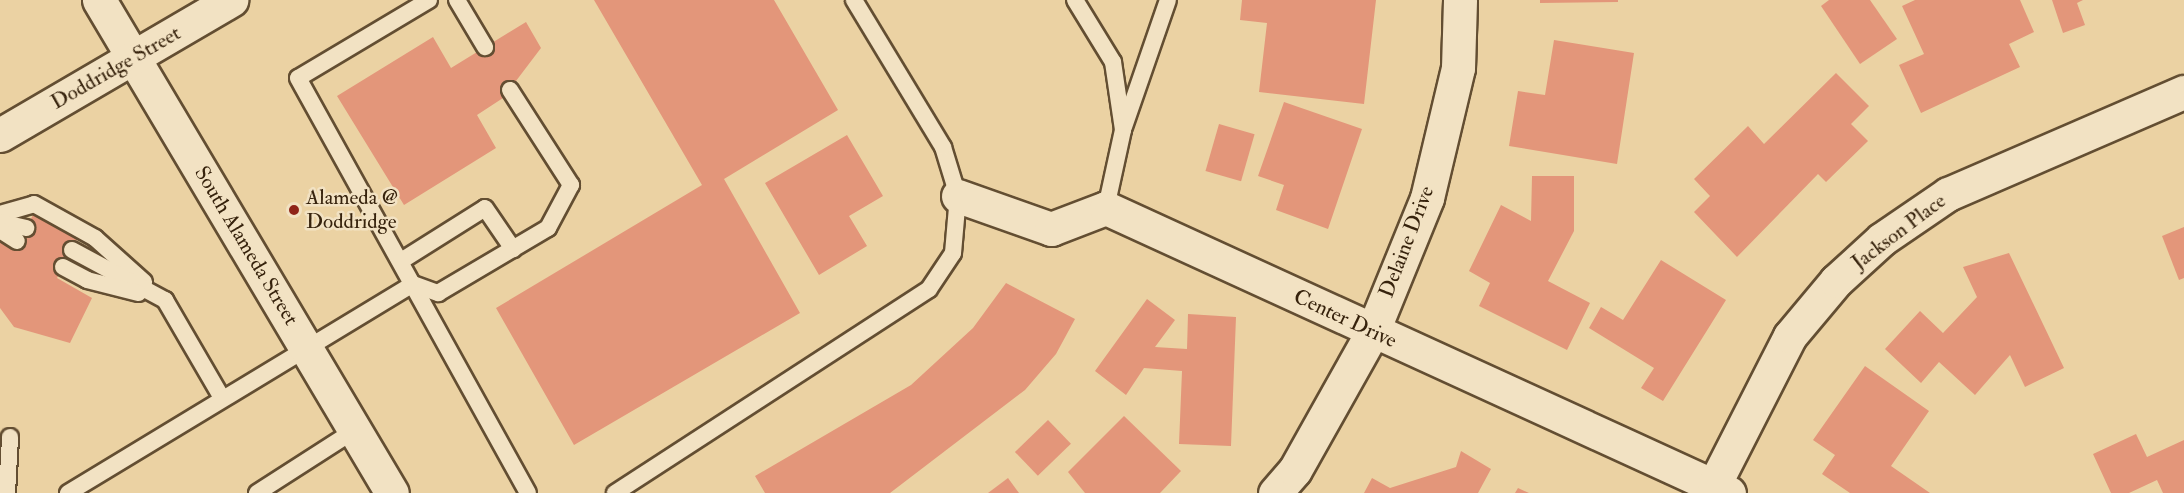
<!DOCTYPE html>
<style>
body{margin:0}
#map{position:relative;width:2184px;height:493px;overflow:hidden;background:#ebd2a3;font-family:"IM FELL Double Pica",serif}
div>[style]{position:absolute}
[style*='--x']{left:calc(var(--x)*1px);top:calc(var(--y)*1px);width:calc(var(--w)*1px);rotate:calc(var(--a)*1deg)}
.building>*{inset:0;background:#e3967a;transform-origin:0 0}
.roads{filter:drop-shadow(2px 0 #634e32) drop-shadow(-2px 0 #634e32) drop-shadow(0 2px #634e32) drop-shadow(0 -2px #634e32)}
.service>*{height:16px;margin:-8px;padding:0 8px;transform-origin:8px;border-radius:8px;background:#f2e2c3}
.minor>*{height:33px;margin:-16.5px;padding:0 16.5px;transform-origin:16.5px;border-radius:16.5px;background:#f2e2c3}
.secondary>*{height:33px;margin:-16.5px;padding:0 16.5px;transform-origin:16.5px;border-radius:16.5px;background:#f2e2c3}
.dots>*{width:16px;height:16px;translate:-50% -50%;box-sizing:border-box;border:3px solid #f2e2c3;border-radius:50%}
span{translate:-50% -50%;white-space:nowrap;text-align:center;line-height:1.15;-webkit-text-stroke:5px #f2e2c3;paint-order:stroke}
.street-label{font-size:21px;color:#36220c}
.poi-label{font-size:21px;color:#36220c}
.left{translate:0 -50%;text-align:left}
</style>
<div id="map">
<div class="building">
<i style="clip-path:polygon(594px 0,774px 0,838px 110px,724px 179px,800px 313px,574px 445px,496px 308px,702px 185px)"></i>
<i style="clip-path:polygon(1242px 0,1376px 0,1364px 104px,1259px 92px,1267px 23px,1240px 20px)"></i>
<i style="clip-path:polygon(1540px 0,1618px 0,1618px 2px,1540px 3px)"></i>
<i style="clip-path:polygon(1829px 0,1870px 0,1897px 39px,1860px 64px,1821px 6px)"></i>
<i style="clip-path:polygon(1915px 0,2020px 0,2034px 32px,2009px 44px,2020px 67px,1921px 113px,1899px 65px,1924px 54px,1902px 6px)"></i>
<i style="clip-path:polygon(2052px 0,2083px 0,2077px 3px,2085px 25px,2063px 33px)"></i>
<i style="clip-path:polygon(526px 22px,541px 48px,503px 98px,477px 115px,496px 148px,404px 205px,337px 96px,433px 37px,451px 68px)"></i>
<i style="clip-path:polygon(1554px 40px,1634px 53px,1617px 164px,1509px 146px,1518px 91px,1545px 95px)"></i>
<i style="clip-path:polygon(1836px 73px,1869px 106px,1851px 124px,1868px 141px,1826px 182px,1818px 174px,1737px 257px,1694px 212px,1710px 196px,1694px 179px,1748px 126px,1764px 144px)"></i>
<i style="clip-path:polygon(1284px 102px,1362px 129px,1328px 229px,1276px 210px,1284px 185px,1258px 176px)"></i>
<i style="left:1219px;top:124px;width:37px;height:49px;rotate:16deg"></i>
<i style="clip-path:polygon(847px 135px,883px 196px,849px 216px,867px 246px,819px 275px,765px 183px)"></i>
<i style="clip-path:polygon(1532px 176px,1574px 176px,1574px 231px,1548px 281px,1590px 303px,1567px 350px,1479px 306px,1490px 283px,1469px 271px,1501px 205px,1531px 221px)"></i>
<i style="clip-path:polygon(36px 210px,80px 234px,57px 278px,92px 298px,70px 343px,14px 327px,0 308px,0 241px,13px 249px)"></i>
<i style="clip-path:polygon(2184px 227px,2184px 278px,2179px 280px,2162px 236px)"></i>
<i style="clip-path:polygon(2009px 253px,2064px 368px,2025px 387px,2010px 355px,1975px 395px,1939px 362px,1921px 383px,1885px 349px,1920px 311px,1943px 333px,1977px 297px,1963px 267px)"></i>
<i style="clip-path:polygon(1661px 260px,1726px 300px,1663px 401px,1641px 388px,1654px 368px,1589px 328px,1601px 307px,1623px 320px)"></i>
<i style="clip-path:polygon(1006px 283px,1075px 319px,1056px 354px,1025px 390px,890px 493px,765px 493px,755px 476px,911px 385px,973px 328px)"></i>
<i style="clip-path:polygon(1147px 299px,1175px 320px,1155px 347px,1187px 349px,1188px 314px,1236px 317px,1231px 446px,1179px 444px,1182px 371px,1144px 368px,1126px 395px,1095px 371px)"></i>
<i style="clip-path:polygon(1865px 366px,1929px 411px,1891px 466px,1930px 493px,1850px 493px,1822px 474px,1835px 455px,1813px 440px)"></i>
<i style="clip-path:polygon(1124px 416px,1181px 471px,1160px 493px,1085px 493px,1068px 472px)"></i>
<i style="left:1048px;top:420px;width:33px;height:46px;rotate:46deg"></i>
<i style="clip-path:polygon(2136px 434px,2147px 457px,2184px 440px,2184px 493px,2163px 493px,2157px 480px,2129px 493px,2111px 493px,2093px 454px)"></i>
<i style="clip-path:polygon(1461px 451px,1491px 469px,1478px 493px,1364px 493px,1372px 478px,1390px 488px,1456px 467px)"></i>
<i style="clip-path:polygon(1008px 478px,1019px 493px,988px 493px)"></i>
<i style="clip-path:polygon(1518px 488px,1529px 493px,1515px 493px)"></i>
</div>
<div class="roads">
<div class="service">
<i style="--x:429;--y:0;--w:152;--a:149.2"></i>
<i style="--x:298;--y:78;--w:474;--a:61"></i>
<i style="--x:457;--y:0;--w:55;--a:59.2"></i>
<i style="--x:1075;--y:0;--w:73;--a:58.5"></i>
<i style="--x:1113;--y:62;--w:69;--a:81.6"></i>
<i style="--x:1123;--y:130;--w:80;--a:102.3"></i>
<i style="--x:1124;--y:127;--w:134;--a:-70.9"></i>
<i style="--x:0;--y:214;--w:35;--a:-16"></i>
<i style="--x:34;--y:204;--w:70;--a:29.1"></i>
<i style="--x:95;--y:238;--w:66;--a:41.9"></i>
<i style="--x:0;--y:222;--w:27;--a:13"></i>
<i style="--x:0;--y:230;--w:20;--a:33"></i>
<i style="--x:72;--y:250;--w:106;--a:28.3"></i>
<i style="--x:165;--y:300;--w:113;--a:59.8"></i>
<i style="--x:401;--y:261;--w:99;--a:-32.2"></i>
<i style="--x:485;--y:208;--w:50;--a:55.7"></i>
<i style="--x:63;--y:267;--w:27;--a:28"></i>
<i style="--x:87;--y:280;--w:53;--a:14.3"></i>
<i style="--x:7;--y:493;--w:56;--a:-86.9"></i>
<i style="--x:68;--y:493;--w:403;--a:-31.2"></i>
<i style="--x:413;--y:284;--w:27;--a:20"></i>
<i style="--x:438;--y:293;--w:128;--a:-30.6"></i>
<i style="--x:548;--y:228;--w:49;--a:-61.9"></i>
<i style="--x:571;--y:185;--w:113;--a:-122.7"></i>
<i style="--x:257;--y:493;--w:117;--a:-32.7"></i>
<i style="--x:615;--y:493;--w:374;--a:-33"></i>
<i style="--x:929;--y:289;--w:43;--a:-56.3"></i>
<i style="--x:953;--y:253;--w:57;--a:-85"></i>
<i style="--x:958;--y:196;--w:51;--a:-107"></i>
<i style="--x:943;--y:147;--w:172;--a:-121.2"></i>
</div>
<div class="minor">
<i style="--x:958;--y:196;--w:99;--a:19.5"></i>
<i style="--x:1051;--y:229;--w:59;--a:-20.9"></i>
<i style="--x:1106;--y:208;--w:685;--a:24.58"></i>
<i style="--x:1714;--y:485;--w:167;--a:-63"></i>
<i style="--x:1790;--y:336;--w:72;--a:-50.1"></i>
<i style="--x:1836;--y:281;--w:62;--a:-42.4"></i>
<i style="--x:1882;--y:239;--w:80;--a:-34.3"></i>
<i style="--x:1948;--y:194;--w:257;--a:-23.4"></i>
<i style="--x:1275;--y:493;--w:30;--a:-49"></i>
<i style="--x:1295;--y:470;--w:157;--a:-60.7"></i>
<i style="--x:1372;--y:333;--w:146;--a:-67.8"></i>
<i style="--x:1427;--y:198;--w:134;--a:-76.6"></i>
<i style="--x:1458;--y:68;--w:68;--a:-88.3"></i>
</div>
<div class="secondary">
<i style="--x:99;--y:0;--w:573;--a:59.28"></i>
<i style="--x:0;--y:135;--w:268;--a:-30.3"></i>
</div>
</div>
<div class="dots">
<i style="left:294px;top:210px;background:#8f2418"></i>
</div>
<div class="street-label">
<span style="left:116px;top:68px;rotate:-30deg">Doddridge Street</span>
<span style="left:1899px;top:232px;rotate:-37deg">Jackson Place</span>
<span style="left:1407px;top:242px;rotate:-69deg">Delaine Drive</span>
<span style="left:246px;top:246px;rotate:59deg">South Alameda Street</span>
<span style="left:1345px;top:319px;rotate:25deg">Center Drive</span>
</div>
<div class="poi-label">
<span class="left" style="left:306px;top:210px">Alameda @<br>Doddridge</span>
</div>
</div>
